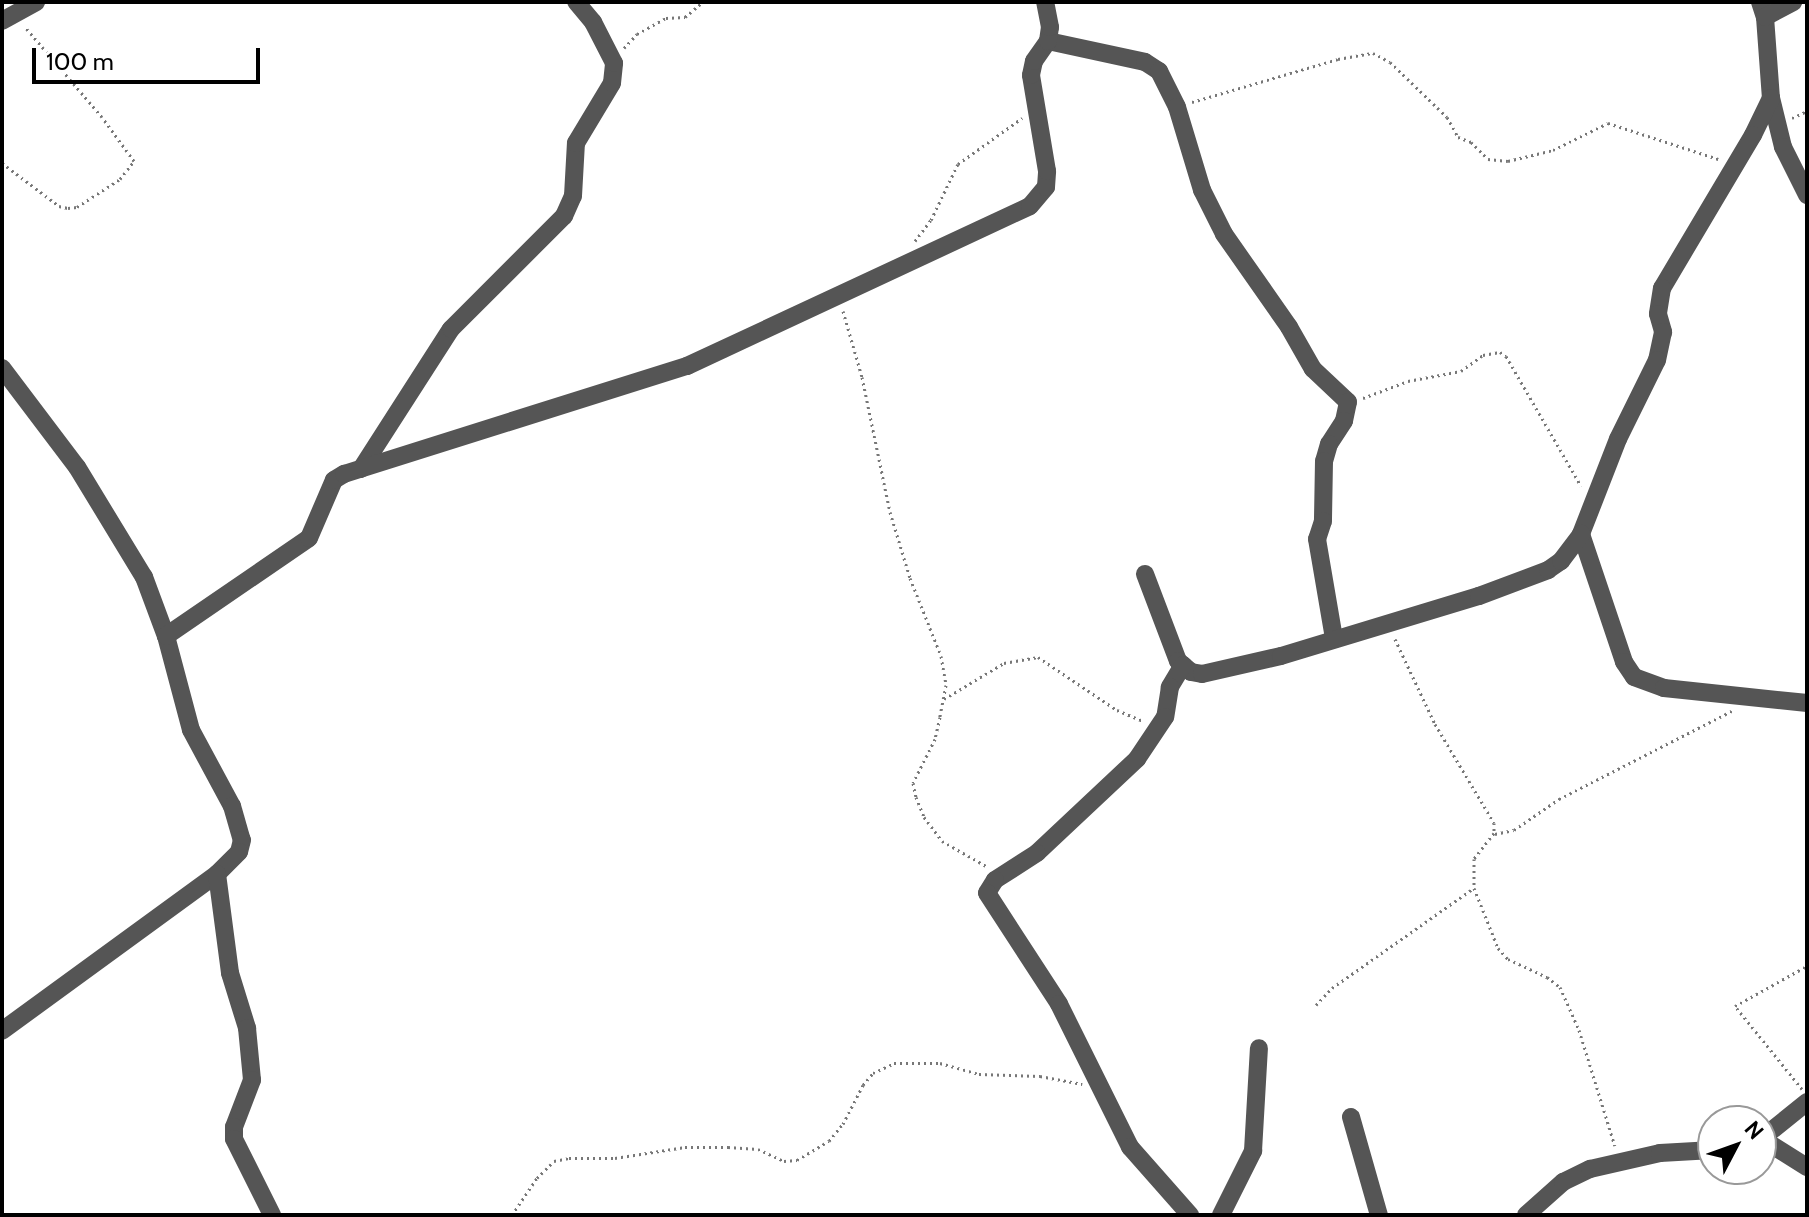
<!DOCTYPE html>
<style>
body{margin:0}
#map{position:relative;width:1809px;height:1217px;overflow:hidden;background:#fff;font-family:Cabin,sans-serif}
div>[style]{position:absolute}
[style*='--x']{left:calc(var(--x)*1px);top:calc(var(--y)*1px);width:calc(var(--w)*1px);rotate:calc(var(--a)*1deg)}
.path>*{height:3px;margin-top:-1.5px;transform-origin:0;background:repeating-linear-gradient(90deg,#777 0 2px,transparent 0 6px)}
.minor>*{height:18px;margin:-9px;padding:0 9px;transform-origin:9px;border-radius:9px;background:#555}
span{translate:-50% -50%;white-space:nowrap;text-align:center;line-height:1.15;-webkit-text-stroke:7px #fff;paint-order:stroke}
.frame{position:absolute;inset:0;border:4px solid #000;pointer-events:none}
.north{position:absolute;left:1697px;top:1105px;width:80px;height:80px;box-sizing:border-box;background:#fff;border:2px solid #999;border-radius:50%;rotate:49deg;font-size:22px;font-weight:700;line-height:32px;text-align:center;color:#000}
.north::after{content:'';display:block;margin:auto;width:28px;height:36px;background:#000;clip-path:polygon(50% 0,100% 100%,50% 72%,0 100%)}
.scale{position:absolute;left:32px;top:48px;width:228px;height:36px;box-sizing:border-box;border:4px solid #000;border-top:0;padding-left:10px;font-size:24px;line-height:28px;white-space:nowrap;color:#000;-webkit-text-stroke:6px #fff;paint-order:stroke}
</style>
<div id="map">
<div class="path">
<i style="--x:624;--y:48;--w:19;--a:-47"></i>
<i style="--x:637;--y:34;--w:33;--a:-29"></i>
<i style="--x:666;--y:18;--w:19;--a:-3"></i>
<i style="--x:685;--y:17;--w:23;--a:-40"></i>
<i style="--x:1192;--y:102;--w:152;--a:-16.4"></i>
<i style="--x:1338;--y:59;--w:36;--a:-10"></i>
<i style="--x:1373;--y:53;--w:19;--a:28"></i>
<i style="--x:1390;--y:62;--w:79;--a:44"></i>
<i style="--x:1447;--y:117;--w:23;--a:61"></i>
<i style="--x:1458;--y:137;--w:14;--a:21"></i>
<i style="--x:1471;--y:142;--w:24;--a:45"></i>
<i style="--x:1488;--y:159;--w:20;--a:6"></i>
<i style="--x:1508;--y:161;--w:46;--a:-13.7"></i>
<i style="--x:1553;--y:150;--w:61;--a:-26.1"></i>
<i style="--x:1608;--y:123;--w:116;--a:18.1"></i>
<i style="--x:1792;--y:118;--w:17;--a:-25"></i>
<i style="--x:2;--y:163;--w:71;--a:37"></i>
<i style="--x:59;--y:206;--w:9;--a:13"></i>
<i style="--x:68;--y:208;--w:9;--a:-6"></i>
<i style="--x:77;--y:207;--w:51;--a:-33.1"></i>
<i style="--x:120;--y:179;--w:23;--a:-52"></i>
<i style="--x:134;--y:161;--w:54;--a:-126"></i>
<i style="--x:102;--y:117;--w:117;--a:-130.5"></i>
<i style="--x:915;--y:241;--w:26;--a:-53"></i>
<i style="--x:931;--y:220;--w:62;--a:-64.3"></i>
<i style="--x:958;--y:164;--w:79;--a:-35.7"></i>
<i style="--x:843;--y:311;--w:69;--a:73.9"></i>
<i style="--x:862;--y:377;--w:138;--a:78.3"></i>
<i style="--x:890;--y:512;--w:69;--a:73.1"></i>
<i style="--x:910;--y:578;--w:84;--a:68.3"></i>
<i style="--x:941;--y:656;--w:29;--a:80"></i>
<i style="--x:946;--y:685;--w:33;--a:101"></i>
<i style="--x:940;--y:717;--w:23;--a:103"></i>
<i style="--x:935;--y:739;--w:49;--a:116.6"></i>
<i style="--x:913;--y:783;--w:14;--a:78"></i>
<i style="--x:916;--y:797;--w:22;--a:68"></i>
<i style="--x:924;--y:817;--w:30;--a:53"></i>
<i style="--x:942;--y:841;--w:53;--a:29.5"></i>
<i style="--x:1363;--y:398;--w:48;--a:-20.7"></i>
<i style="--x:1408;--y:381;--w:54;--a:-10.7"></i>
<i style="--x:1461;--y:371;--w:27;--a:-36"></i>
<i style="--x:1483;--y:355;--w:17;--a:-10"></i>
<i style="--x:1500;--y:352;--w:7;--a:34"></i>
<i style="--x:1506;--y:356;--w:150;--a:60"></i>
<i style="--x:1395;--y:639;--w:94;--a:64.8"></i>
<i style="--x:1435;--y:724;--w:115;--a:59.2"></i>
<i style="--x:1494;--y:823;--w:10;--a:90"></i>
<i style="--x:1494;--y:833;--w:33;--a:128"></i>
<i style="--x:1474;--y:859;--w:29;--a:90"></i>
<i style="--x:1474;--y:888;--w:65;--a:68.2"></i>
<i style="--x:1498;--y:948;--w:15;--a:48"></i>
<i style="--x:1508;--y:959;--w:43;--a:24.8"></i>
<i style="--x:1547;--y:977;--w:16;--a:38"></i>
<i style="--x:1560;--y:987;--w:47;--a:66.2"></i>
<i style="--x:1579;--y:1030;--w:121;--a:72.8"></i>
<i style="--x:944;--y:699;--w:70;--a:-31"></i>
<i style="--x:1004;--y:663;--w:35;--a:-10"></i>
<i style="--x:1038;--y:657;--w:95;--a:33.9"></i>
<i style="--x:1117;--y:710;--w:28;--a:23"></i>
<i style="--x:1495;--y:834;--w:19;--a:-12"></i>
<i style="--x:1514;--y:830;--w:55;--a:-34.6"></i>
<i style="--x:1559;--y:799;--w:194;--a:-27"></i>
<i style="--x:1316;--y:1005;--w:23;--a:-47"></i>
<i style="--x:1332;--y:988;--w:174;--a:-35.2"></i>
<i style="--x:1802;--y:1089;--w:107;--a:-128.9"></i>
<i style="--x:1735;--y:1006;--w:82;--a:-29.1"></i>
<i style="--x:512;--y:1215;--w:45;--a:-56"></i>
<i style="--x:537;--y:1178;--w:24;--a:-45"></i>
<i style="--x:554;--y:1161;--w:15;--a:-11"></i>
<i style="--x:569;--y:1158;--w:46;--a:0"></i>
<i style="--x:615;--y:1158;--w:71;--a:-8.9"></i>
<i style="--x:685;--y:1147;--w:43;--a:0"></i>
<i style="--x:728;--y:1147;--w:30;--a:4"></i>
<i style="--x:758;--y:1149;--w:29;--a:25"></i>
<i style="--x:784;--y:1161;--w:13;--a:-4"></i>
<i style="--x:797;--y:1160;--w:37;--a:-31"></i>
<i style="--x:829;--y:1141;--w:22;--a:-51"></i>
<i style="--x:843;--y:1124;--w:44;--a:-62.9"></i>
<i style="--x:863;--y:1085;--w:16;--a:-50"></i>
<i style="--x:873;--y:1073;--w:23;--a:-25"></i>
<i style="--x:894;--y:1063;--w:46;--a:0"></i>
<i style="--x:940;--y:1063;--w:41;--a:15.8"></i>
<i style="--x:979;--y:1074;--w:61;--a:1.9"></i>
<i style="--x:1040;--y:1076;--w:43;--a:10.8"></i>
</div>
<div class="minor">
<i style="--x:1760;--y:2;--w:16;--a:72"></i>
<i style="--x:1765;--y:17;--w:81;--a:85.8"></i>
<i style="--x:1771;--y:98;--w:50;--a:76.2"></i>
<i style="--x:1783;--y:147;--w:54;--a:63.4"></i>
<i style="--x:1765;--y:17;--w:32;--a:-28"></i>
<i style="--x:2;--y:21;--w:39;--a:-29"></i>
<i style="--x:1048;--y:41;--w:99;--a:12.2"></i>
<i style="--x:1145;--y:62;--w:17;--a:33"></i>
<i style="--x:1159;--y:71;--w:40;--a:63.4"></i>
<i style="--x:1177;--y:107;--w:87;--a:73.2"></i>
<i style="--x:1202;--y:190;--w:49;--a:63.4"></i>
<i style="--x:1224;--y:234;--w:113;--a:55"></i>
<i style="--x:1289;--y:327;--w:48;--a:60.3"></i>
<i style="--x:1313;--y:369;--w:48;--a:43.3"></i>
<i style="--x:1348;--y:402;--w:19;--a:102"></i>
<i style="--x:1344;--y:421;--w:27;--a:123"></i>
<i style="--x:1329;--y:444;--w:18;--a:106"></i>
<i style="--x:1324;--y:461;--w:60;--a:91"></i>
<i style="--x:1323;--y:521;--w:19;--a:108"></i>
<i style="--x:1317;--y:539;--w:100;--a:80.3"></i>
<i style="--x:1771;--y:98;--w:41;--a:115.9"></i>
<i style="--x:1753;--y:135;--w:178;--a:120.7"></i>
<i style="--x:1662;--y:288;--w:26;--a:99"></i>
<i style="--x:1658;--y:314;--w:19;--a:74"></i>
<i style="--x:1663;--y:332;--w:29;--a:102"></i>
<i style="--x:1657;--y:360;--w:88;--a:116.3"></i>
<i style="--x:1618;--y:439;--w:102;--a:111.3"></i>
<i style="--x:1581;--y:534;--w:135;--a:71.4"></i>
<i style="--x:1624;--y:662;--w:18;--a:56"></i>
<i style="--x:1634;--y:677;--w:32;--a:20"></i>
<i style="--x:1664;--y:688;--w:144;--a:6"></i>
<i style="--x:2;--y:368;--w:124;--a:52.9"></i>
<i style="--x:77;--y:467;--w:129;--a:58.7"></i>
<i style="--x:144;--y:577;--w:63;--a:69.6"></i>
<i style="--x:166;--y:636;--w:97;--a:75.1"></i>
<i style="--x:191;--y:730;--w:86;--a:61.7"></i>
<i style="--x:232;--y:806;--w:35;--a:74"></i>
<i style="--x:242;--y:840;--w:12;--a:104"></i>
<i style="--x:239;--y:852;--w:31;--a:135"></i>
<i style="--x:217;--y:874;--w:266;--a:143.9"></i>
<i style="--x:361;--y:469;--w:166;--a:-57.3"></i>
<i style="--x:451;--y:329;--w:160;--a:-45"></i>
<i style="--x:564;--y:216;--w:22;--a:-66"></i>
<i style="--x:573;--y:196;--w:53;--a:-86.8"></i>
<i style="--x:576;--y:143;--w:70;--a:-59"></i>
<i style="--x:612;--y:83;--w:20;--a:-84"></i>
<i style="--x:614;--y:63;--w:46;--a:-117.1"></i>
<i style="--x:593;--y:22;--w:26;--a:-130"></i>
<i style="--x:1145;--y:574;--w:93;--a:69.2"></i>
<i style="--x:1178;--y:661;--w:17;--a:40"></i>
<i style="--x:1191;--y:672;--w:11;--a:10"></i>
<i style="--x:1202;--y:674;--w:81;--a:-12.8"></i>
<i style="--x:1281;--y:656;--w:207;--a:-16.9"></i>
<i style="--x:1479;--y:596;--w:74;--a:-20.6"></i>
<i style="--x:1548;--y:570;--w:16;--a:-35"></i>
<i style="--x:1561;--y:561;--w:34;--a:-53"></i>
<i style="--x:166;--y:636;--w:173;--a:-34.4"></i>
<i style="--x:309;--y:538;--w:63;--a:-66.7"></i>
<i style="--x:334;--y:480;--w:12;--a:-31"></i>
<i style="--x:344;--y:474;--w:360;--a:-17.5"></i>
<i style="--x:687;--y:366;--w:378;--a:-25"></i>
<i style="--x:1030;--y:206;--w:25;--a:-50"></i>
<i style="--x:1046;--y:187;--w:16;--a:-86"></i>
<i style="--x:1047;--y:171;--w:97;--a:-99.5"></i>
<i style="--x:1031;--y:75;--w:14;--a:-78"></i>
<i style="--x:1034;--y:61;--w:24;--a:-55"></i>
<i style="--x:1048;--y:41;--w:14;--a:-82"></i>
<i style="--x:1050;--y:27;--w:25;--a:-101"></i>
<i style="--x:1183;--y:665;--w:26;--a:121"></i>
<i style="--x:1170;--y:687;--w:30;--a:99"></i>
<i style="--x:1165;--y:717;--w:50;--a:123.7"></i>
<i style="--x:1137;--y:759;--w:137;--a:136.8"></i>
<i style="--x:1037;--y:853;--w:50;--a:147.3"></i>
<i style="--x:995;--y:880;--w:15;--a:122"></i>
<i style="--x:987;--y:893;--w:132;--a:57"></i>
<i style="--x:1059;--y:1004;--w:160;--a:63.6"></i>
<i style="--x:1130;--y:1147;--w:91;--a:48.6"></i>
<i style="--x:217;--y:874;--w:100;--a:82.5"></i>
<i style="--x:230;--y:973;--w:58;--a:72.8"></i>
<i style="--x:247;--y:1028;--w:52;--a:84.5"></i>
<i style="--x:252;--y:1080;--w:50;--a:111"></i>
<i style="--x:234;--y:1127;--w:12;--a:90"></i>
<i style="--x:234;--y:1139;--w:85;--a:63.4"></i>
<i style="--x:1351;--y:1117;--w:102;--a:74.1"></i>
<i style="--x:1761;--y:1139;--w:59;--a:-38.8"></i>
<i style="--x:1762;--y:1139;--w:53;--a:31.9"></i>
<i style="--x:1221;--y:1215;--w:72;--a:-63.4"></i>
<i style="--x:1253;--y:1151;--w:103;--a:-86.7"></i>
<i style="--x:1526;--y:1215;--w:50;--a:-41.7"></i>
<i style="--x:1563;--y:1182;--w:30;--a:-26"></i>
<i style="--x:1590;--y:1169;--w:72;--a:-12.9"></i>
<i style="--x:1660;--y:1153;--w:53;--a:-3.2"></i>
</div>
<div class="frame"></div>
<div class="north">N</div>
<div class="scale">100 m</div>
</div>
